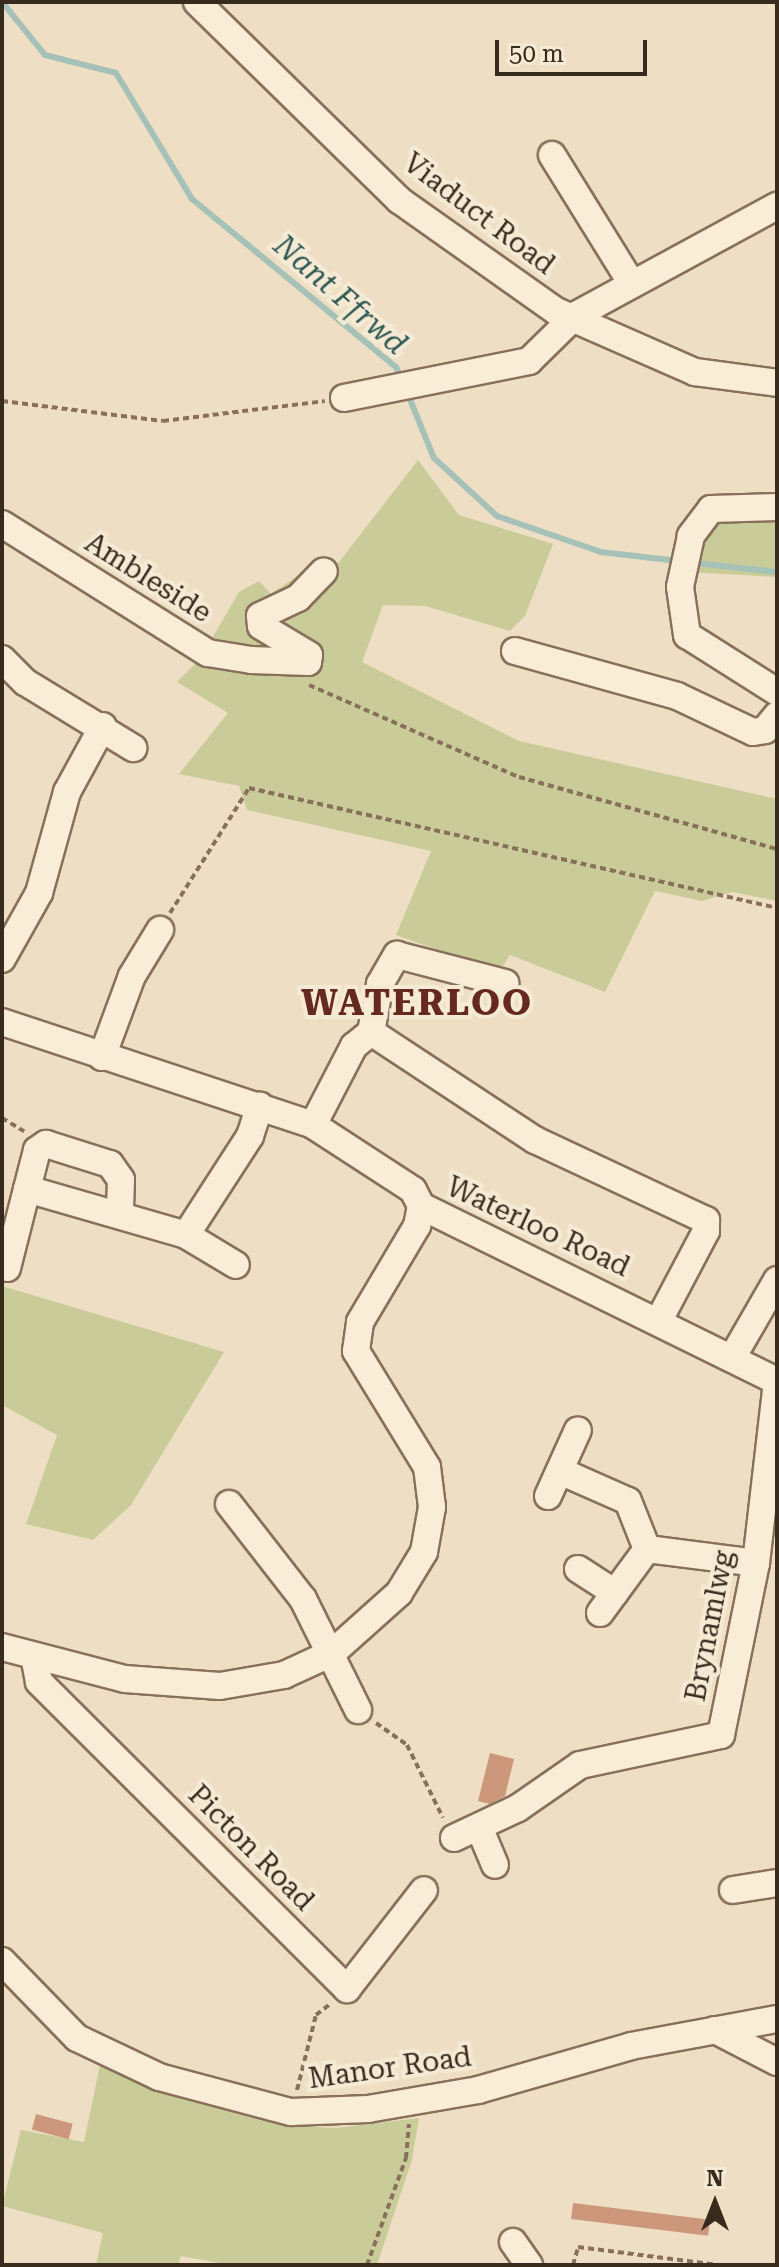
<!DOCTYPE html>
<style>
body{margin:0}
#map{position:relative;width:779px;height:2267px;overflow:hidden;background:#eedfc4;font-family:"Roboto Serif",serif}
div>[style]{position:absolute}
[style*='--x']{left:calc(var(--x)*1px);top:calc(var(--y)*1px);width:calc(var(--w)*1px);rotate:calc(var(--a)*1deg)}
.green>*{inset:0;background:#c9cc98}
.stream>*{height:6px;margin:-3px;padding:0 3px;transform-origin:3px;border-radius:3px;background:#a6c1b7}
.building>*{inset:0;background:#cc977a;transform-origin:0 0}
.path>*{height:4px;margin-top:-2px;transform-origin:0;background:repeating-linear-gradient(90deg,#88705a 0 6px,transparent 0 10px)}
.roads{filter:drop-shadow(2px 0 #88705a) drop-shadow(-2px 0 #88705a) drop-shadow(0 2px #88705a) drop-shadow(0 -2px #88705a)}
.minor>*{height:26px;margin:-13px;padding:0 13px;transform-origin:13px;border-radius:13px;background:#f9edd7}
span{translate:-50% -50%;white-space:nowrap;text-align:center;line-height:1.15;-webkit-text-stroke:8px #f5ead4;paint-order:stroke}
.street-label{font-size:28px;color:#392a1e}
.water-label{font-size:30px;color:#2e5853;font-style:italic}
.district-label{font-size:36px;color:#65291e;font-weight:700;letter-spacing:2px}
.frame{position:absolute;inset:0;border:4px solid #392a1e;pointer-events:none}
.north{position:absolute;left:675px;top:2163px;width:80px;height:80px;-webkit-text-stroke:6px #f5ead4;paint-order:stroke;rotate:0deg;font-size:22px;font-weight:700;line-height:32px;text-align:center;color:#392a1e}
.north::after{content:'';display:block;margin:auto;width:28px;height:36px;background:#392a1e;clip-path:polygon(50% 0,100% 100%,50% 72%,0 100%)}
.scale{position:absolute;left:495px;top:40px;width:152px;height:36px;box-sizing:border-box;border:4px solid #392a1e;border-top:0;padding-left:10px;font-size:24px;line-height:28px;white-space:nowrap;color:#392a1e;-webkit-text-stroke:6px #f5ead4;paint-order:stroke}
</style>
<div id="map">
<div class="green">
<i style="clip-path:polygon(418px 460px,459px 515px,553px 544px,525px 616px,510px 631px,425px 606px,383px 605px,362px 662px,519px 741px,777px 799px,777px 901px,732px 892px,702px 901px,655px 891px,605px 992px,510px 955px,499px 972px,396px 935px,431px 851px,247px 810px,239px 786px,179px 774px,228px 713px,177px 682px,200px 659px,239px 592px,259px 581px,271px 594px,316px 563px,336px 566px)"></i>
<i style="clip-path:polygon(777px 517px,777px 577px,688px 572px,719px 521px)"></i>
<i style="clip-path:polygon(2px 1286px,224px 1352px,131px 1505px,93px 1540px,26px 1524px,57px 1435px,2px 1405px)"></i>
<i style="clip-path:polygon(100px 2065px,282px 2125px,336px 2128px,419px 2118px,412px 2160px,377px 2265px,230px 2265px,181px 2256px,178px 2265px,96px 2265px,103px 2233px,2px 2206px,21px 2130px,84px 2142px)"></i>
</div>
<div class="stream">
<i style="--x:2;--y:2;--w:68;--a:50.9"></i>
<i style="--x:45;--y:55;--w:73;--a:14.2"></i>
<i style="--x:116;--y:73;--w:147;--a:58.9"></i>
<i style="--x:192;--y:199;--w:264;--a:39.5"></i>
<i style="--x:396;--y:367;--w:12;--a:66"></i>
<i style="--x:407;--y:392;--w:71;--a:67.8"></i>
<i style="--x:434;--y:458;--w:86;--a:42.6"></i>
<i style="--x:497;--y:516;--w:110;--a:19.1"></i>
<i style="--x:601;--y:552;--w:78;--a:6.7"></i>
<i style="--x:694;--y:563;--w:83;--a:6.2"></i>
</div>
<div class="building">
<i style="clip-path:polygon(490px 1753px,514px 1759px,505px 1796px,490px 1804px,478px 1801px)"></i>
<i style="left:36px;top:2114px;width:38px;height:16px;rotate:15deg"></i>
<i style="left:573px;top:2203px;width:138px;height:16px;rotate:7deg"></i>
</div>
<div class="path">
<i style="--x:2;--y:401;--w:162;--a:7.1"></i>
<i style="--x:163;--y:421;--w:163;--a:-7"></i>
<i style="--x:309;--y:685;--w:229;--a:23.7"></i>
<i style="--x:519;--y:777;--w:268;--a:15.6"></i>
<i style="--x:170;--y:913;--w:148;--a:-57.7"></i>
<i style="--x:249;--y:788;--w:541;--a:12.8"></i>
<i style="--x:2;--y:1118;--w:26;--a:31"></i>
<i style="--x:376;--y:1723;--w:38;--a:35"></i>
<i style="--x:407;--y:1745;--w:81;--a:63.7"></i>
<i style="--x:297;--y:2090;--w:77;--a:-75.8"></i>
<i style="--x:316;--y:2015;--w:18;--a:-38"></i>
<i style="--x:367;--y:2265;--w:114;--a:-70"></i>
<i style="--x:406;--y:2158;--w:34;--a:-85"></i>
<i style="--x:573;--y:2265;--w:19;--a:-74"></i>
<i style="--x:578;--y:2247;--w:142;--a:7.3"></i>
</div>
<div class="roads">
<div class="minor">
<i style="--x:197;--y:2;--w:283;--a:44.4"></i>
<i style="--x:399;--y:200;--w:192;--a:35.3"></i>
<i style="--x:556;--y:311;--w:152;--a:23.7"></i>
<i style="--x:695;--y:372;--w:83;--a:7.6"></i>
<i style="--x:552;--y:155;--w:152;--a:58.2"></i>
<i style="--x:344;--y:398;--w:189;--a:-11.3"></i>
<i style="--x:529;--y:361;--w:66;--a:-44.4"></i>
<i style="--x:576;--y:315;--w:229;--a:-28.5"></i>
<i style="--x:777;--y:507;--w:66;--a:178.3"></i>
<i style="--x:711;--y:509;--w:34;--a:127"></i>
<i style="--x:691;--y:536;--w:52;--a:102.2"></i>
<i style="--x:680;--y:587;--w:49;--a:81.7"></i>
<i style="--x:687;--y:635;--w:107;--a:32.3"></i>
<i style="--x:2;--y:524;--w:243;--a:32.1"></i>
<i style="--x:208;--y:653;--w:44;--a:9.2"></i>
<i style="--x:251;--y:660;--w:57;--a:2"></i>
<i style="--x:308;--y:662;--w:7;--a:-82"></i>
<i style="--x:309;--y:655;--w:56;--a:-148.9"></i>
<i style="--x:261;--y:626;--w:10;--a:-96"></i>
<i style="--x:260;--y:616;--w:42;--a:-25.3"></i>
<i style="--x:298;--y:598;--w:37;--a:-46"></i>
<i style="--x:515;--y:651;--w:168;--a:15.5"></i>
<i style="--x:677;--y:696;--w:84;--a:25.3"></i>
<i style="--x:753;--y:732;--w:12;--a:-9"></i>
<i style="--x:765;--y:730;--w:19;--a:-51"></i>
<i style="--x:2;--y:659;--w:33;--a:45"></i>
<i style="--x:25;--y:682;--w:127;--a:31.4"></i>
<i style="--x:2;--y:959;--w:76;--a:-60.7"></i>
<i style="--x:39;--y:893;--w:105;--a:-74.5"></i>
<i style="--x:67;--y:792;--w:75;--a:-61.4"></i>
<i style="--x:2;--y:1022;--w:328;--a:18.3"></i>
<i style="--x:313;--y:1125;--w:119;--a:33"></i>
<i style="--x:413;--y:1190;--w:18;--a:63"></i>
<i style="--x:421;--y:1206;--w:397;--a:26.2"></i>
<i style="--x:371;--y:1032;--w:49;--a:-79.4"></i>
<i style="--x:380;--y:984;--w:34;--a:-60"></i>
<i style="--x:397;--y:955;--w:112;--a:14.5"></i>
<i style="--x:102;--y:1057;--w:86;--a:-69.7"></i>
<i style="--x:132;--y:976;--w:54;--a:-58.7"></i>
<i style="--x:313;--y:1125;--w:89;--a:-62.6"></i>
<i style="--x:354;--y:1046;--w:22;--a:-39"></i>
<i style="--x:371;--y:1032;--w:196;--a:33.4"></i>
<i style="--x:535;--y:1140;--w:189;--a:25.1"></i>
<i style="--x:706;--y:1220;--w:11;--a:90"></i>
<i style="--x:706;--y:1231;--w:101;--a:117.8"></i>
<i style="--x:27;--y:1189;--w:40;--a:-75.6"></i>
<i style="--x:37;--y:1150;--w:11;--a:-34"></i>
<i style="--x:46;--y:1144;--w:67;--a:17.4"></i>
<i style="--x:110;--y:1164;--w:19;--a:55"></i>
<i style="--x:121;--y:1180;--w:35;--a:92"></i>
<i style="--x:186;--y:1235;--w:58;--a:31"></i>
<i style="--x:7;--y:1268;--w:81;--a:-75.8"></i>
<i style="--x:27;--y:1189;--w:166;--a:16.1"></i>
<i style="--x:186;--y:1235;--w:118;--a:-57.1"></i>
<i style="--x:250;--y:1136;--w:32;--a:-72"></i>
<i style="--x:732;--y:1358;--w:90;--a:-60"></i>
<i style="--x:560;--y:1471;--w:74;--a:23.8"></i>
<i style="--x:628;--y:1501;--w:52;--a:68.4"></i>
<i style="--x:548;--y:1496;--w:72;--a:-65.6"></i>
<i style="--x:229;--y:1504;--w:120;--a:52.1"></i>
<i style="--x:303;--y:1599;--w:124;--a:63.6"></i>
<i style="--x:647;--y:1549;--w:110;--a:7.3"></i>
<i style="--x:578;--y:1569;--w:44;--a:33"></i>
<i style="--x:600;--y:1613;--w:79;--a:-53.7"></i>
<i style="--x:2;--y:1647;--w:127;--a:14.6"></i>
<i style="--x:125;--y:1679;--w:95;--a:4.2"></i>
<i style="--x:220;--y:1686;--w:65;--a:-9.8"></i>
<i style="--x:284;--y:1675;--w:53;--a:-24.6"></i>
<i style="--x:332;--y:1653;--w:90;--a:-41.8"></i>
<i style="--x:399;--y:1593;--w:48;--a:-58.6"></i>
<i style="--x:424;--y:1552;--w:46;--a:-79.9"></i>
<i style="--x:432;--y:1507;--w:40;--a:-97.1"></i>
<i style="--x:427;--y:1467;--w:136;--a:-121.5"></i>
<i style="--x:356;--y:1351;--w:29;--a:-82"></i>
<i style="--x:360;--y:1322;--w:112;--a:-59.3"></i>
<i style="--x:417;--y:1226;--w:20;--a:-79"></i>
<i style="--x:34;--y:1656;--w:26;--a:79"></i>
<i style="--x:39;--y:1682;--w:435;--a:44.9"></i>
<i style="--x:347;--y:1989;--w:125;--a:-52.1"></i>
<i style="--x:479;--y:1827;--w:41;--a:67.2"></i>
<i style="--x:454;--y:1838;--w:71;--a:-25.1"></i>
<i style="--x:518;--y:1808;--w:75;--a:-34.7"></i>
<i style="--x:580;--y:1765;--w:144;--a:-12"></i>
<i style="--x:721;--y:1735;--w:176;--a:-78.5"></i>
<i style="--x:756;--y:1563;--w:182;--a:-83.4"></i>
<i style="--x:733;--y:1890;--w:45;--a:-9"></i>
<i style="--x:2;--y:1961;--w:107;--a:45.8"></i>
<i style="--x:77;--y:2038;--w:91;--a:25.4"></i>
<i style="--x:159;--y:2077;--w:137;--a:14.9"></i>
<i style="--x:291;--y:2112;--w:77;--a:-2.2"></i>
<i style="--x:368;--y:2109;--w:112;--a:-9.8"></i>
<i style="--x:478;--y:2090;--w:159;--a:-16"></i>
<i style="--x:631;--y:2046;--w:148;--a:-10.5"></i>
<i style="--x:715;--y:2030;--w:70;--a:27.3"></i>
<i style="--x:513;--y:2242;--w:28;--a:55"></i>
</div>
</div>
<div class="street-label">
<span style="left:479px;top:214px;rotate:37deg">Viaduct Road</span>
<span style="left:148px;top:578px;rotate:32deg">Ambleside</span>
<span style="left:538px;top:1227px;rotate:25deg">Waterloo Road</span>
<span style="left:710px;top:1626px;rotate:-79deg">Brynamlwg</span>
<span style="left:251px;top:1848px;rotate:45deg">Picton Road</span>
<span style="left:390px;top:2068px;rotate:-8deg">Manor Road</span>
</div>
<div class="water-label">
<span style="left:340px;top:295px;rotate:41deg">Nant Ffrwd</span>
</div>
<div class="district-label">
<span style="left:417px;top:1004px">WATERLOO</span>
</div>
<div class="frame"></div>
<div class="north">N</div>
<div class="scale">50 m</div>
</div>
